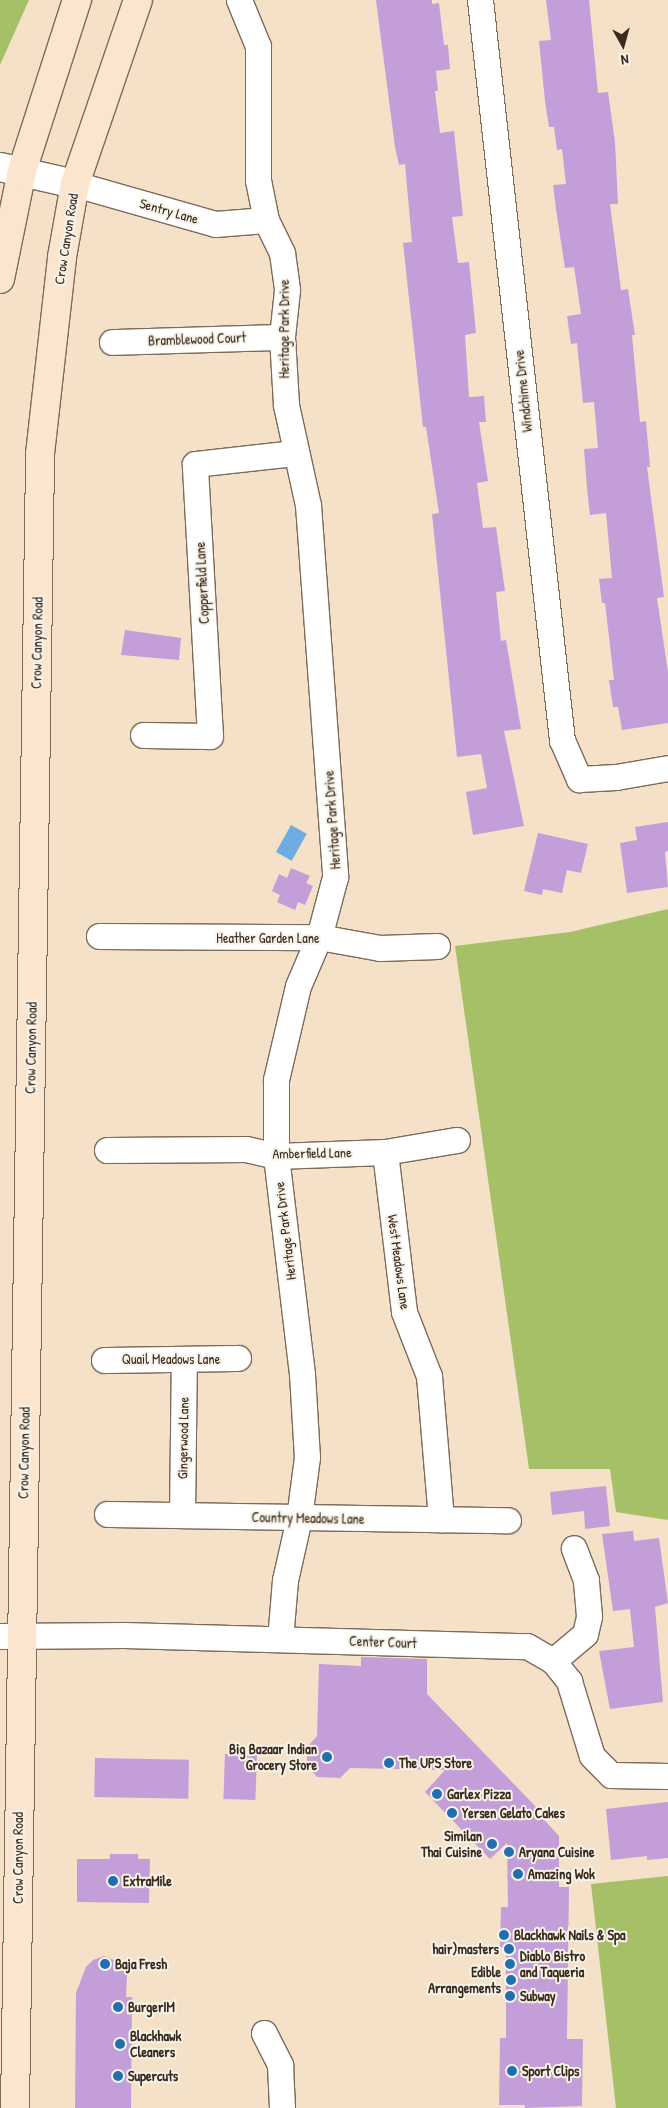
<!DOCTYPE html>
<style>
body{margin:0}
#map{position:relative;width:668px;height:2108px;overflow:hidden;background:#f4e1c8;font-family:"Patrick Hand",sans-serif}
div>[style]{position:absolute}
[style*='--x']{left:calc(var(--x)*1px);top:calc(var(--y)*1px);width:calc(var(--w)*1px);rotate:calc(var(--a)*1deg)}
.green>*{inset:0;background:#a6c067}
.water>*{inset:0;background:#6eade1;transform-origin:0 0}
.building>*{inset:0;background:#c49ed9;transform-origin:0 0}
.roads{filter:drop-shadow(1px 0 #7c6a5a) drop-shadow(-1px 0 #7c6a5a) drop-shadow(0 1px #7c6a5a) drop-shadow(0 -1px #7c6a5a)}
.minor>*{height:25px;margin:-12.5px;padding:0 12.5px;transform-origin:12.5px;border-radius:12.5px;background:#fff}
.tertiary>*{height:28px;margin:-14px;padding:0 14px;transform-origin:14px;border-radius:14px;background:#fff}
.secondary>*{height:28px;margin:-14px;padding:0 14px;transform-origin:14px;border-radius:14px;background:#fce5cf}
.dots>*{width:14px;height:14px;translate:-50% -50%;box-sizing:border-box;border:2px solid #f7f3e8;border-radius:50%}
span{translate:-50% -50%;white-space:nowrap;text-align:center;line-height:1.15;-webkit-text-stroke:4px #f7f3e8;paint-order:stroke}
.street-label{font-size:14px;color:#3b2a1e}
.poi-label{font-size:14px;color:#3b2a1e;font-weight:700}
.right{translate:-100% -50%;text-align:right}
.left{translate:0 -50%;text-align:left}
.north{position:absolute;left:598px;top:20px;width:50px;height:50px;-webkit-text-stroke:4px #f7f3e8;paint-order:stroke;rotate:173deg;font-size:14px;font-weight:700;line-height:20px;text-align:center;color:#3b2a1e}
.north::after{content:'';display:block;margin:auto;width:18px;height:22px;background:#3b2a1e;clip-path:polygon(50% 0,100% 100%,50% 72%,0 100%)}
</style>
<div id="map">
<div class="green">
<i style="clip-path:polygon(0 0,29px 0,0 65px)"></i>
<i style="clip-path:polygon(668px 909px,668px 1520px,616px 1512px,610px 1469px,529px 1469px,455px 946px,570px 932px)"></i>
<i style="clip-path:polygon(668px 1876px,668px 2108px,616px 2108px,591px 1884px)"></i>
</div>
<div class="water">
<i style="left:291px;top:825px;width:18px;height:31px;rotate:29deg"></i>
</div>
<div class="building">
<i style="clip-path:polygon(376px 0,432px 0,432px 4px,439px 3px,444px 45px,448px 45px,450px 69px,436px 71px,438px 91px,435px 91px,440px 133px,454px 131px,463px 216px,452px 217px,458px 263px,469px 262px,476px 333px,465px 335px,469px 397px,484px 396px,486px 422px,479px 422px,488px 481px,477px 483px,483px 528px,496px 527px,505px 591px,496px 592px,501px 641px,506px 640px,521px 729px,504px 731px,524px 826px,473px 835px,466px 792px,487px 788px,481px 754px,457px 757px,432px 514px,439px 513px,426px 427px,423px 427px,403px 243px,412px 242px,405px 164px,399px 165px,395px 147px)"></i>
<i style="clip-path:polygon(546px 0,589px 0,598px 93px,608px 92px,615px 142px,618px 204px,610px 204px,621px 290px,628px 289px,635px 335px,632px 335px,640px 422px,646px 421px,650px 467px,647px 467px,664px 597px,657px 598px,668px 672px,668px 723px,622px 730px,618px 707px,613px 707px,609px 680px,614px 680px,605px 603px,602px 603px,599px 579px,612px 578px,606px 513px,590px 515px,587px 488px,584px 449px,598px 448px,594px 402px,583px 403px,577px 343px,571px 344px,567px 316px,581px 314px,574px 267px,565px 268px,556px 209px,553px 185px,566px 184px,562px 149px,557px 150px,554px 127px,549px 127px,545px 101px,539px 41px,551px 40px)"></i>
<i style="clip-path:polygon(125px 630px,181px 638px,179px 660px,121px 655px)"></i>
<i style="clip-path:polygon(668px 822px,668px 851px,665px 852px,668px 887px,627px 893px,620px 843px,637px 840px,635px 827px)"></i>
<i style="clip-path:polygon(538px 833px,588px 844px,581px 873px,567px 870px,562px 893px,543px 889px,542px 895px,524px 891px)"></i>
<i style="clip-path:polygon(291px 868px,310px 876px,306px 883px,313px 886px,305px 905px,298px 902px,295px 910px,277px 902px,280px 895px,272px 891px,279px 874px,287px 878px)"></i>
<i style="clip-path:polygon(606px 1486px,610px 1526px,585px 1529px,584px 1511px,552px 1515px,550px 1492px)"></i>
<i style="clip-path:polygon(633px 1531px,634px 1541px,659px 1538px,668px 1603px,655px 1607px,663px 1702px,610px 1709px,599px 1651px,634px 1647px,630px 1609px,613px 1611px,602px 1534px)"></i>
<i style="clip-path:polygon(361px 1657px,427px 1659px,427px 1694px,538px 1809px,536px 1811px,559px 1836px,559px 1887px,569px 1887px,567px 2039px,583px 2039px,582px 2106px,525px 2108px,525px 2105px,499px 2105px,500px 2038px,506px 2038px,506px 1948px,500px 1947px,501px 1907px,508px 1907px,507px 1843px,490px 1859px,425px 1792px,445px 1770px,350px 1768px,340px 1778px,317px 1777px,307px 1766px,307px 1747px,317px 1736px,319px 1664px,361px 1666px)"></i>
<i style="left:225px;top:1754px;width:32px;height:45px;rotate:2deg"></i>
<i style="left:95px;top:1758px;width:94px;height:39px;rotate:1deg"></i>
<i style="clip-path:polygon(668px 1802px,668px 1858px,647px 1860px,647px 1856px,611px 1860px,606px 1809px)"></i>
<i style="clip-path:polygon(110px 1854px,138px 1854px,138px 1859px,150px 1859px,149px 1903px,77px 1902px,77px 1859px,110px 1859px)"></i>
<i style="clip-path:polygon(104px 1956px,121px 1963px,127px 1974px,126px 1997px,132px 1997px,131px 2108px,75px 2108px,76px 1993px,86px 1967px,93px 1960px)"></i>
</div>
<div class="roads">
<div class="minor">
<i style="--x:239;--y:0;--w:50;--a:67.6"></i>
<i style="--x:258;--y:46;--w:134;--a:90"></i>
<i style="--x:258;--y:180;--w:41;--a:78.7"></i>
<i style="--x:266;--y:220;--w:37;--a:64"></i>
<i style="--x:282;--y:253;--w:37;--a:82"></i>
<i style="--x:287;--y:290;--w:47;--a:96.1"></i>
<i style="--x:282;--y:337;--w:68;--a:86.6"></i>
<i style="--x:286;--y:405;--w:102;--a:77.6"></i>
<i style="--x:308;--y:505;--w:373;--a:85.8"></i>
<i style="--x:335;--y:877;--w:62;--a:104.9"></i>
<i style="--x:319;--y:937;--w:53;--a:113.2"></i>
<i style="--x:298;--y:986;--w:97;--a:103.2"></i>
<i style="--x:276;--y:1080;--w:76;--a:90"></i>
<i style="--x:276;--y:1156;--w:220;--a:83.2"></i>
<i style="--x:302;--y:1374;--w:83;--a:86.6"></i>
<i style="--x:307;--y:1457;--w:62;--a:97.5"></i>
<i style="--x:299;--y:1518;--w:64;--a:102.7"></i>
<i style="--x:285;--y:1580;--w:59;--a:94.8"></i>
<i style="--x:480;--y:0;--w:745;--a:83.68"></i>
<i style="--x:562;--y:740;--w:43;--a:66.4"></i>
<i style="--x:579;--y:779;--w:37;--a:-3"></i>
<i style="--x:616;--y:777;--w:53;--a:-9.8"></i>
<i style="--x:75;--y:184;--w:146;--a:15.9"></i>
<i style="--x:215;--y:224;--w:51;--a:-4.5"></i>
<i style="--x:112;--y:342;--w:170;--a:-1.7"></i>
<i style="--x:143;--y:735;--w:67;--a:0.9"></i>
<i style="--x:210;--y:736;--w:272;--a:-93.2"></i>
<i style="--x:195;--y:464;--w:101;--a:-6.3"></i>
<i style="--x:99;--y:936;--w:220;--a:0.3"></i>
<i style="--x:319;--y:937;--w:62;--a:10.2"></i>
<i style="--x:380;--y:948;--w:57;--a:-2"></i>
<i style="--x:107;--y:1150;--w:139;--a:-0.4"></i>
<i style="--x:246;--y:1149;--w:31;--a:13"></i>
<i style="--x:276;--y:1156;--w:109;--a:-2.1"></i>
<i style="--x:385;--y:1152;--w:73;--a:-9.5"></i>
<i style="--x:385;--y:1152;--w:161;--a:83.2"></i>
<i style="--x:404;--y:1312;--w:69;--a:68.7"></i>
<i style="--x:429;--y:1376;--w:144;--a:85.2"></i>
<i style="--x:104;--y:1360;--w:134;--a:-0.9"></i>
<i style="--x:107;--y:1514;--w:401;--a:0.9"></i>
<i style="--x:182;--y:1515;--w:154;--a:-89.3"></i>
<i style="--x:0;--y:1636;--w:124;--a:-0.5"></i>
<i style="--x:124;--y:1635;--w:403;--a:1.6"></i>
<i style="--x:527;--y:1646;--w:30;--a:30"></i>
<i style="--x:553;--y:1661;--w:26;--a:51"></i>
<i style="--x:569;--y:1681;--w:78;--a:73"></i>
<i style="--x:592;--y:1756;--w:27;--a:45"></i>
<i style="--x:611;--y:1775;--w:57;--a:1"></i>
<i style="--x:553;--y:1661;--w:42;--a:-40.2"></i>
<i style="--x:585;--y:1634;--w:18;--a:-77"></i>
<i style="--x:589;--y:1616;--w:36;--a:-95"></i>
<i style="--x:586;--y:1580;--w:34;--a:-111"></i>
<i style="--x:264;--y:2033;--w:36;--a:63"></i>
<i style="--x:280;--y:2065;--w:43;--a:87.3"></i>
</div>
<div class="tertiary">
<i style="--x:0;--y:167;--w:77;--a:12.8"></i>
</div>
<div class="secondary">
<i style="--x:0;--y:279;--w:110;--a:-78.5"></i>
<i style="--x:22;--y:171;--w:180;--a:-72.2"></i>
<i style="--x:15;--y:2108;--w:1654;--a:-89.13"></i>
<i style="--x:40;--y:454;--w:198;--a:-83.6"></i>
<i style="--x:62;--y:257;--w:74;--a:-79.9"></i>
<i style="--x:75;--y:184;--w:194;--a:-71.1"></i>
</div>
</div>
<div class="dots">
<i style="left:327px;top:1757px;background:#1f6fb2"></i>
<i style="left:389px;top:1763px;background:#1f6fb2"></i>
<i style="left:437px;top:1794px;background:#1f6fb2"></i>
<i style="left:452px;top:1813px;background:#1f6fb2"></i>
<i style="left:492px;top:1844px;background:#1f6fb2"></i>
<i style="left:509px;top:1852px;background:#1f6fb2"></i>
<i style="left:518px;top:1874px;background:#1f6fb2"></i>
<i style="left:113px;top:1881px;background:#1f6fb2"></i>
<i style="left:504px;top:1935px;background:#1f6fb2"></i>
<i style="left:509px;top:1949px;background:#1f6fb2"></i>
<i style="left:105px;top:1964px;background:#1f6fb2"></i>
<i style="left:510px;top:1964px;background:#1f6fb2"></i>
<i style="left:511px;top:1980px;background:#1f6fb2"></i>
<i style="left:510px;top:1996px;background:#1f6fb2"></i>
<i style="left:118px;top:2007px;background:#1f6fb2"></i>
<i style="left:120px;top:2044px;background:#1f6fb2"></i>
<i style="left:512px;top:2071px;background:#1f6fb2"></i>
<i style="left:118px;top:2076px;background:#1f6fb2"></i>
</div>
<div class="street-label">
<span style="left:169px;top:211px;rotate:16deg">Sentry Lane</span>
<span style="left:66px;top:239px;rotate:-81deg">Crow Canyon Road</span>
<span style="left:284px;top:329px;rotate:-90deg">Heritage Park Drive</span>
<span style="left:197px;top:339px;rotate:-2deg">Bramblewood Court</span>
<span style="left:523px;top:391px;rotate:-96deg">Windchime Drive</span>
<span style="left:202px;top:583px;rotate:-93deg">Copperfield Lane</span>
<span style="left:37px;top:643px;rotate:-89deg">Crow Canyon Road</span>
<span style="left:332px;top:820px;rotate:-94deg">Heritage Park Drive</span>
<span style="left:268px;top:938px">Heather Garden Lane</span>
<span style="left:31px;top:1048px;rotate:-89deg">Crow Canyon Road</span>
<span style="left:312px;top:1153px;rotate:-1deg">Amberfield Lane</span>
<span style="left:285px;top:1231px;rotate:-97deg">Heritage Park Drive</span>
<span style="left:399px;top:1262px;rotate:82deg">West Meadows Lane</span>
<span style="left:171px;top:1359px">Quail Meadows Lane</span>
<span style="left:183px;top:1438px;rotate:-89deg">Gingerwood Lane</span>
<span style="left:24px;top:1453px;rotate:-89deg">Crow Canyon Road</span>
<span style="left:308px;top:1518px;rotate:1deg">Country Meadows Lane</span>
<span style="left:383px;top:1642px;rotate:2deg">Center Court</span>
<span style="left:18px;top:1858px;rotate:-90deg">Crow Canyon Road</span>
</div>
<div class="poi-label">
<span class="right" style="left:317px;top:1757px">Big Bazaar Indian<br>Grocery Store</span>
<span class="left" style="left:399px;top:1763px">The UPS Store</span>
<span class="left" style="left:447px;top:1794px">Garlex Pizza</span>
<span class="left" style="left:462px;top:1813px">Yersen Gelato Cakes</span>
<span class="right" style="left:482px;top:1844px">Similan<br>Thai Cuisine</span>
<span class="left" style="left:519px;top:1852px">Aryana Cuisine</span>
<span class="left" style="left:528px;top:1874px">Amazing Wok</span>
<span class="left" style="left:123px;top:1881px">ExtraMile</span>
<span class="left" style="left:514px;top:1935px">Blackhawk Nails &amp; Spa</span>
<span class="right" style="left:499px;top:1949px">hair)masters</span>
<span class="left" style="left:520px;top:1964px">Diablo Bistro<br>and Taqueria</span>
<span class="left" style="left:115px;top:1964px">Baja Fresh</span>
<span class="right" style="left:501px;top:1980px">Edible<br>Arrangements</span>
<span class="left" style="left:520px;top:1996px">Subway</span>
<span class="left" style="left:128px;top:2007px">BurgerIM</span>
<span class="left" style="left:130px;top:2044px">Blackhawk<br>Cleaners</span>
<span class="left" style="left:522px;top:2071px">Sport Clips</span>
<span class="left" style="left:128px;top:2076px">Supercuts</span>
</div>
<div class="north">N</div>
</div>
